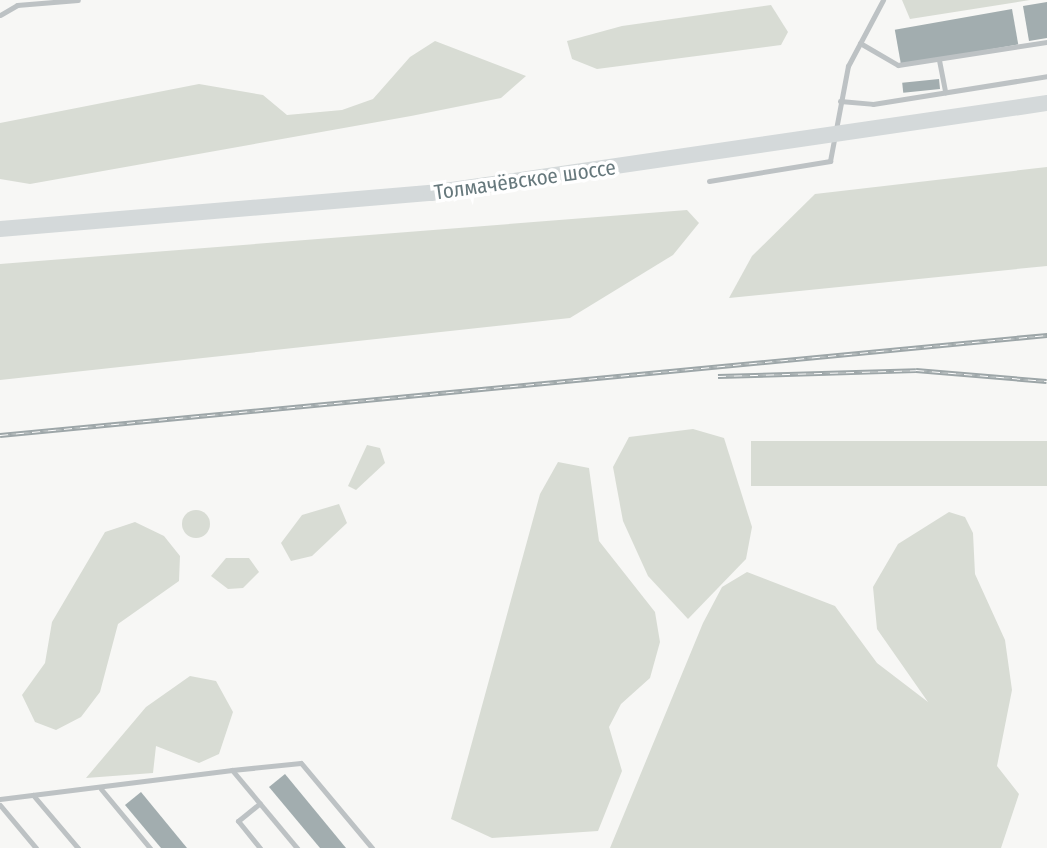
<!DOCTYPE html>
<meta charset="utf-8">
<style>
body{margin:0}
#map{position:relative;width:1047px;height:848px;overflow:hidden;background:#f7f7f5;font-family:"Fira Sans Condensed",sans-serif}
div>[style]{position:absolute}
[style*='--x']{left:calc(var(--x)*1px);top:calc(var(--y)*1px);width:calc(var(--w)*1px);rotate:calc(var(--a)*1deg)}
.green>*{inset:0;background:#d8dcd4;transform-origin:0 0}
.round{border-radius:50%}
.building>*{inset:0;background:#a2adaf;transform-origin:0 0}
.lane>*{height:5px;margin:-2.5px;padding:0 2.5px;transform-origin:2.5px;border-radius:2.5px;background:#bdc2c4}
.primary>*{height:16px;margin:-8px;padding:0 8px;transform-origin:8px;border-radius:8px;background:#d4d9da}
.rail>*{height:5px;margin-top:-2.5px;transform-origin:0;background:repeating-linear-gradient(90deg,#fff 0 8px,#9da6a8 0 16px);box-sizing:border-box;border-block:2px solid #9da6a8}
span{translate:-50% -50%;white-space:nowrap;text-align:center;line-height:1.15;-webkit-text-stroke:7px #fff;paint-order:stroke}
.street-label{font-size:21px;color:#66787c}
</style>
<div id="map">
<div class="green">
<i style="clip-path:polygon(902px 0,1030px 0,910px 19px)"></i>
<i style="clip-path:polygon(771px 5px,788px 32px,781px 45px,597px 69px,572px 59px,567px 41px,622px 26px)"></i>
<i style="clip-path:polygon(435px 41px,526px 76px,501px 98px,411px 116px,30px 184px,0 179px,0 123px,199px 84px,263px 95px,287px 115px,342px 110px,373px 99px,410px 57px)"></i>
<i style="clip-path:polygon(1047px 167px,1047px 266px,729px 298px,752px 256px,815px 194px)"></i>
<i style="clip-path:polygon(687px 210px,699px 223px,673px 255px,570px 318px,0 380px,0 264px)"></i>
<i style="clip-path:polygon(693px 429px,724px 438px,752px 527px,746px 559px,688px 619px,648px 576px,623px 521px,613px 467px,629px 437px)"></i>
<i style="left:1047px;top:441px;width:45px;height:296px;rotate:90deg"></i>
<i style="clip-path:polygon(367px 445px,380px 448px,385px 463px,356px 490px,348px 486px)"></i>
<i style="clip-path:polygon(558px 462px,589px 468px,599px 541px,655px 612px,660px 642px,650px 678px,621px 704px,609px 727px,622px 771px,598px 831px,492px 838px,451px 819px,540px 494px)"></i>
<i style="clip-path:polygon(339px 504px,347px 523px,312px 556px,291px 561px,281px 543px,302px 515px)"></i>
<i class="round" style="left:182px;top:510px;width:28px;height:28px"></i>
<i style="clip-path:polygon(949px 512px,965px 517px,973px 533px,975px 574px,1005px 640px,1012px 690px,997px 766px,1019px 794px,1001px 848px,610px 848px,703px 623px,722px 587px,747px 572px,835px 606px,877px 663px,928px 702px,877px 629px,873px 587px,898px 544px)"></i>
<i style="clip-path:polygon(135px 522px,164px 536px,180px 556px,179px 581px,118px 624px,100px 692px,81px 717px,56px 730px,35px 722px,22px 695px,45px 663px,52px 622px,105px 532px)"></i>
<i style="clip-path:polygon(226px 558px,249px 558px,259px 572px,243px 588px,228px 589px,211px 576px)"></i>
<i style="clip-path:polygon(190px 676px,216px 681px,233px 712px,219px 754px,199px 763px,156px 746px,153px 773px,86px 778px,146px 707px)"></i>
</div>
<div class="building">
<i style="clip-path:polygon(1047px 2px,1047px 38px,1029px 41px,1023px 6px)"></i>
<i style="left:1012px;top:9px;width:36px;height:119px;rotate:80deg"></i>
<i style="left:939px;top:79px;width:10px;height:37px;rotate:84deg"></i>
<i style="clip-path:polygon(285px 774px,346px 848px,320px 848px,269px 787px)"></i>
<i style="clip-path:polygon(141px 792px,187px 848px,161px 848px,125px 805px)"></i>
</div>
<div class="lane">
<i style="--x:0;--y:15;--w:20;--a:-30"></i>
<i style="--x:17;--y:5;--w:61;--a:-4.7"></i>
<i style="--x:860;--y:43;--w:44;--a:30.1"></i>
<i style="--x:898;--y:65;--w:151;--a:-8.8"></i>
<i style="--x:939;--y:60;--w:33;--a:79"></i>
<i style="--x:840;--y:101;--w:33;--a:5"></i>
<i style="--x:873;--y:104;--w:176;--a:-9.1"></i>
<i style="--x:709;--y:181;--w:123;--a:-9.4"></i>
<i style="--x:830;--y:161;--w:97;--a:-79.3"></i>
<i style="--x:848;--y:66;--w:75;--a:-62.1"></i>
<i style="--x:232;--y:770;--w:69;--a:-5.8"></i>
<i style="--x:301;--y:763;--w:111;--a:50.1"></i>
<i style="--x:101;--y:789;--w:77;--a:50.3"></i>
<i style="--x:33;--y:795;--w:70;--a:49.7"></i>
<i style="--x:0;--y:799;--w:234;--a:-7.1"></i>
<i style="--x:232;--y:770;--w:102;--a:50.2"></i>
<i style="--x:0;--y:805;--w:56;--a:50.1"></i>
<i style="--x:260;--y:848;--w:35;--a:-129"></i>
<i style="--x:238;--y:821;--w:28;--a:-39"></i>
</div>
<div class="primary">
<i style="--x:0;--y:229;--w:433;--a:-4.8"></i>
<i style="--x:431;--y:193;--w:623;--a:-8.31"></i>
</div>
<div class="rail">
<i style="--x:718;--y:376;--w:198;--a:-1.7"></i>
<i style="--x:916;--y:370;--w:131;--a:4.8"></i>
<i style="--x:0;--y:435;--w:1052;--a:-5.46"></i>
</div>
<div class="street-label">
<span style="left:525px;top:180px;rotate:-8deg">Толмачёвское шоссе</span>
</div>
</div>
